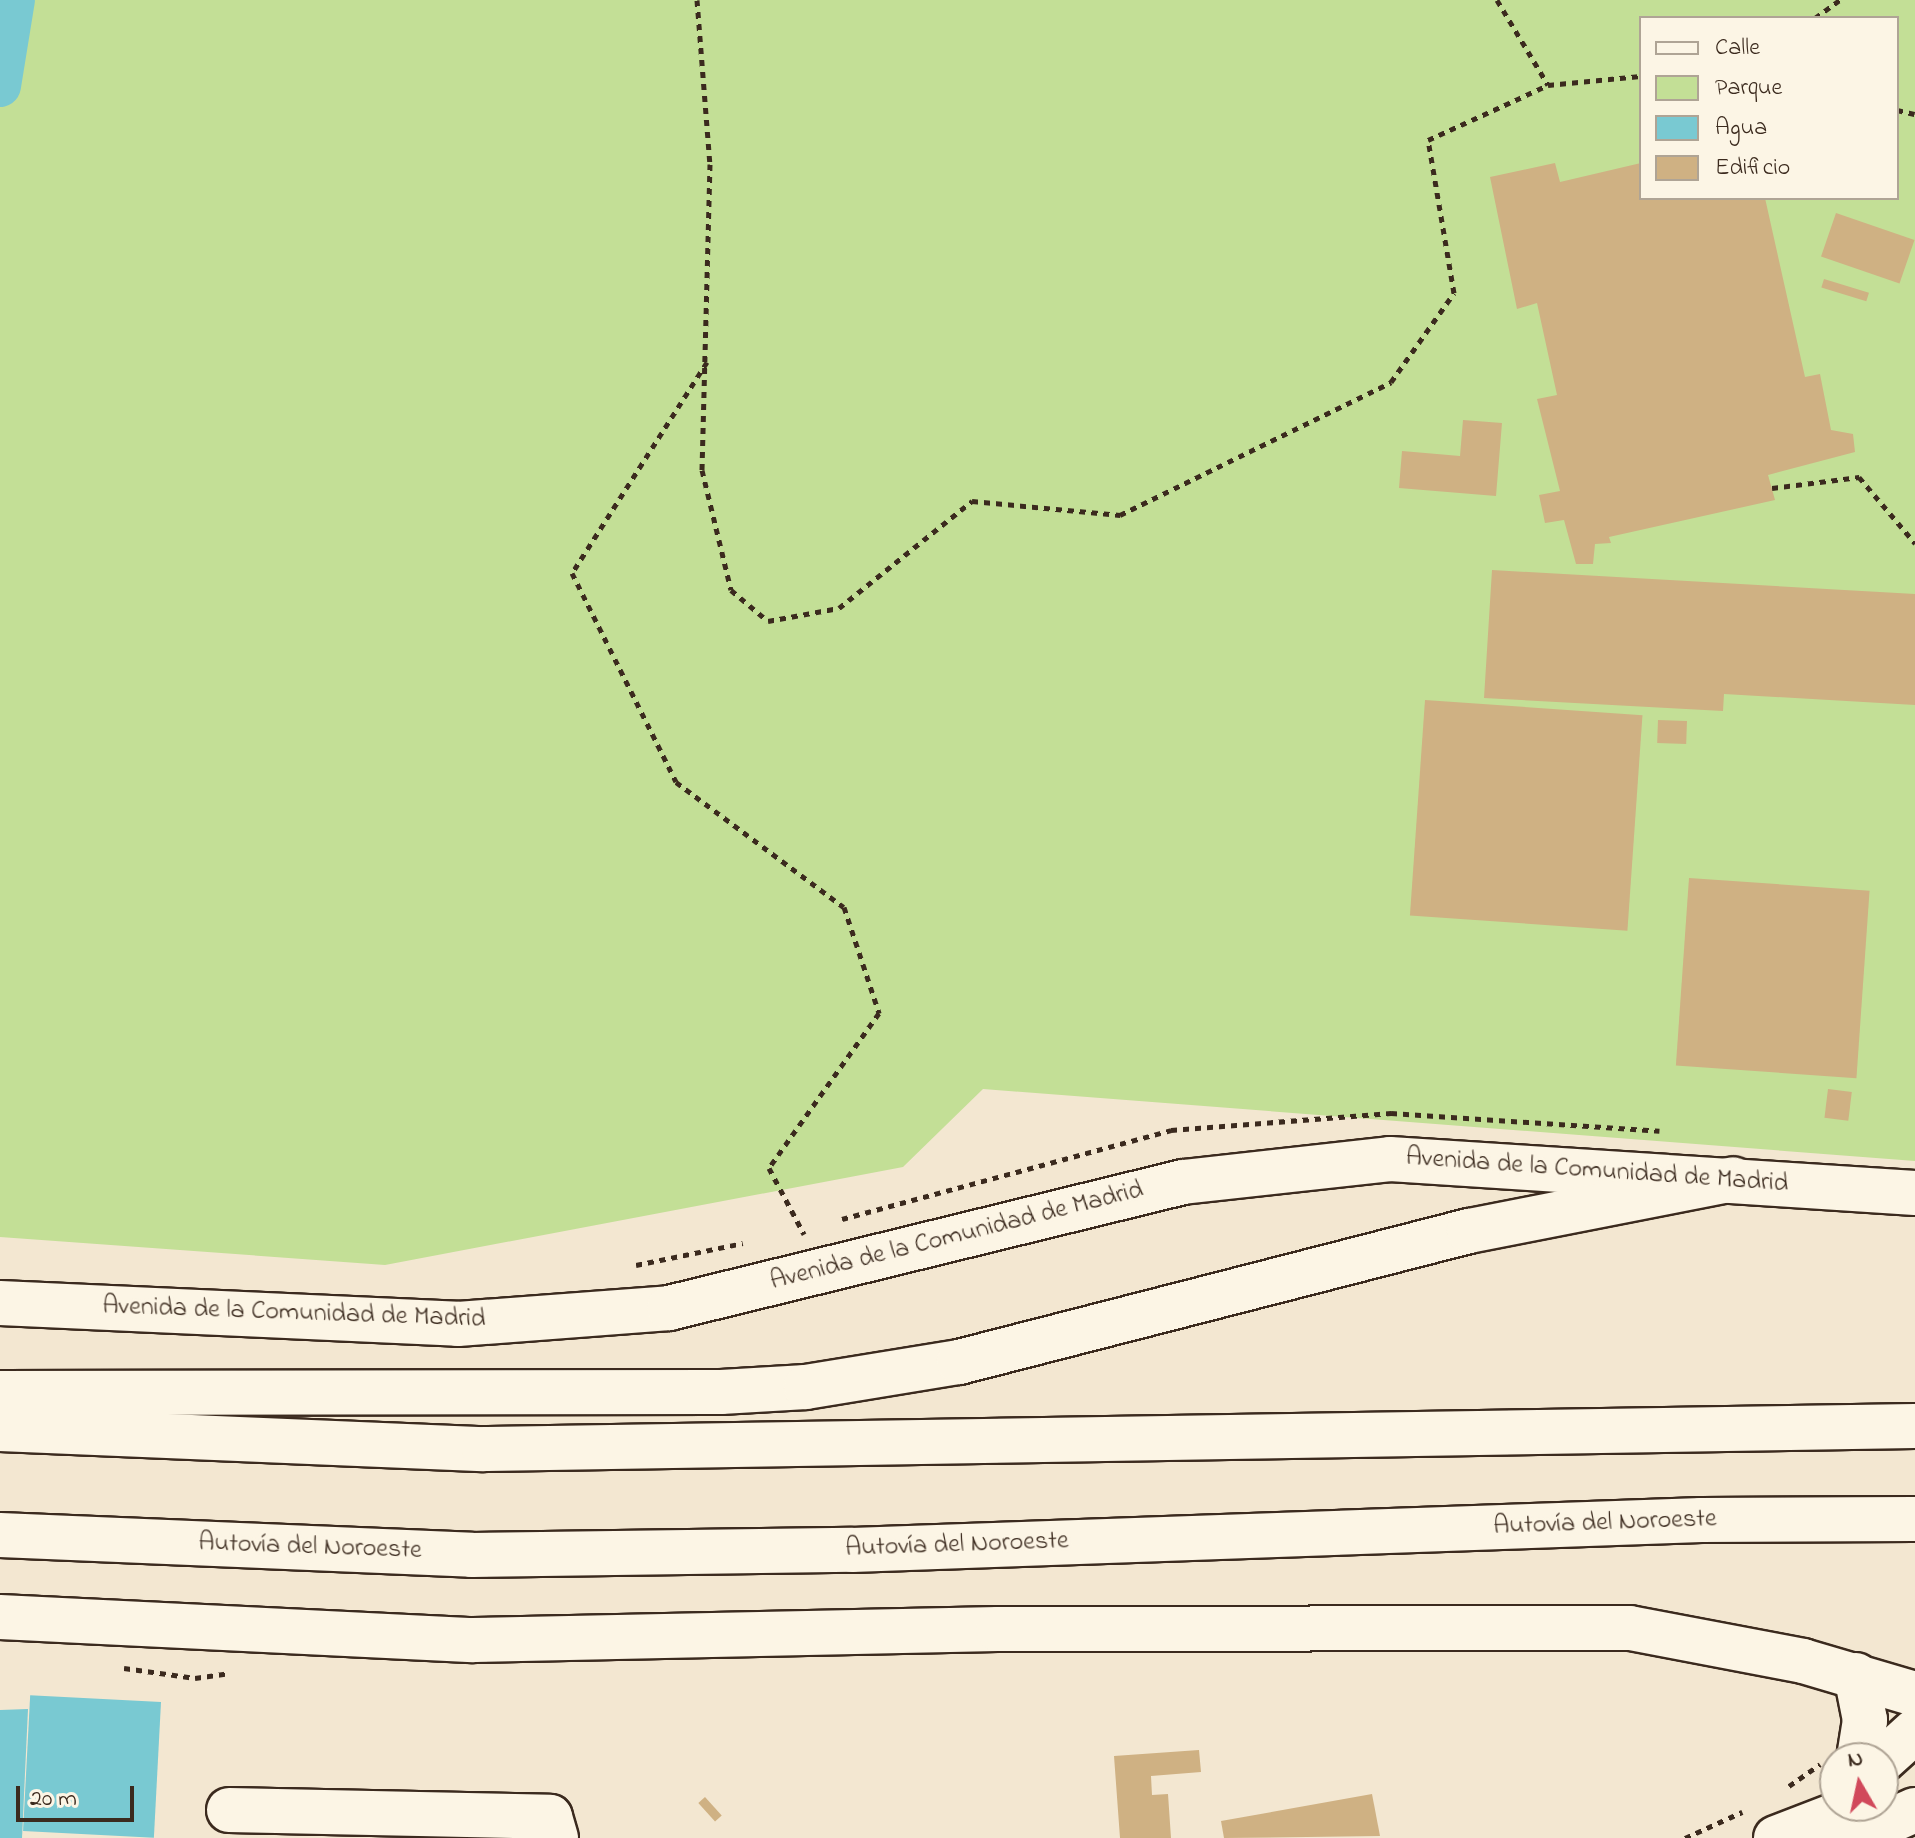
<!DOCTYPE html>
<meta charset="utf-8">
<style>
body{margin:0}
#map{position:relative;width:1915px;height:1838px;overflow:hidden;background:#f3e7d1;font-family:"Indie Flower",sans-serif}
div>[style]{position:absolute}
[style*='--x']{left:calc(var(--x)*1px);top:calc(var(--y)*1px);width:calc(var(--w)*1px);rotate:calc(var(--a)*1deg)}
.green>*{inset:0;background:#c3df96}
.water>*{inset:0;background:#79c9d2;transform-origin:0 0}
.canal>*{height:42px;margin:-21px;padding:0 21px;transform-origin:21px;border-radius:21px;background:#79c9d2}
.building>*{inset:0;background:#cfb183;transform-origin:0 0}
.path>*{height:5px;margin-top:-2.5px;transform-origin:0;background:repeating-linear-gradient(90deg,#3b2a1e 0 6px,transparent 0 12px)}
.roads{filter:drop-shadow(2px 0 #3b2a1e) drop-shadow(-2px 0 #3b2a1e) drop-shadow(0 2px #3b2a1e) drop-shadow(0 -2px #3b2a1e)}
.street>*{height:44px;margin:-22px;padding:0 22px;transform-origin:22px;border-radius:22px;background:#fcf5e5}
.secondary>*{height:44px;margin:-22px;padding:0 22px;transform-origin:22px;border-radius:22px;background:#fcf5e5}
.highway>*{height:44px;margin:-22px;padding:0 22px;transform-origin:22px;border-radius:22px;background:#fcf5e5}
span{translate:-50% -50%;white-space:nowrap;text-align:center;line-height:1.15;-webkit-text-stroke:6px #fcf5e5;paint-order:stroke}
.street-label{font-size:26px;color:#3b2a1e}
.legend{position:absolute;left:1639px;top:16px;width:260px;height:184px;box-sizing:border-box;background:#fcf5e5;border:2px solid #afa495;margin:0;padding:10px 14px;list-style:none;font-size:24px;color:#3b2a1e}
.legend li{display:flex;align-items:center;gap:16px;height:40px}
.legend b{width:40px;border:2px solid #afa495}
.north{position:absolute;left:1819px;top:1742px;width:80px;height:80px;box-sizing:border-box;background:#fcf5e5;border:2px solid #afa495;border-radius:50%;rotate:351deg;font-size:22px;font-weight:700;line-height:32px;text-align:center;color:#3b2a1e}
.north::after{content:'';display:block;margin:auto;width:28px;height:36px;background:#d1495b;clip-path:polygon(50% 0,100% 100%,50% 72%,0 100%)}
.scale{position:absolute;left:16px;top:1786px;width:118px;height:36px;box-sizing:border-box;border:4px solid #3b2a1e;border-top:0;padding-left:10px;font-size:24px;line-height:28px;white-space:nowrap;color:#3b2a1e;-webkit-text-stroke:6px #fcf5e5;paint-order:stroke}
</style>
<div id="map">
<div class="green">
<i style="clip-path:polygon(evenodd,0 0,1915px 0,1915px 1161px,983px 1089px,903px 1167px,385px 1265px,0 1237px,0 0,1641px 18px,1897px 18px,1897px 198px,1641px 198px,1641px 18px)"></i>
</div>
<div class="water">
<i style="left:161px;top:1702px;width:136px;height:131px;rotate:93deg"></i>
<i style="clip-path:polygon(28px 1709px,22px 1838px,0 1838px,0 1710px)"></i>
</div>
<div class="canal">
<i style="--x:0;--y:86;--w:87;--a:-80.8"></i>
</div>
<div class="building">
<i style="clip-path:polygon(1555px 163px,1560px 182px,1641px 163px,1641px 198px,1765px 198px,1805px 377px,1820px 374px,1831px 430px,1853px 434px,1855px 452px,1768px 475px,1775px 500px,1609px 537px,1611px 543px,1595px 544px,1593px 564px,1576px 564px,1564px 520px,1545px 523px,1539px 495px,1560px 491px,1537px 399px,1557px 395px,1537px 303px,1517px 309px,1490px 177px)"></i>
<i style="left:1836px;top:213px;width:83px;height:46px;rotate:19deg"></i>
<i style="left:1824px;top:279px;width:47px;height:9px;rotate:17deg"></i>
<i style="clip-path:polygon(1463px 420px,1502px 423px,1496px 496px,1399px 488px,1402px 451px,1460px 456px)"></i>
<i style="clip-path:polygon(1492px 570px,1915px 594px,1915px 705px,1724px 694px,1723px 711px,1484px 698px)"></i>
<i style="left:1425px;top:700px;width:218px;height:216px;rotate:4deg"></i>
<i style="left:1658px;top:720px;width:29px;height:23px;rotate:2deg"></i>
<i style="left:1689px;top:878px;width:181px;height:188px;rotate:4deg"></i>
<i style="left:1828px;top:1089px;width:24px;height:29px;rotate:7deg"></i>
<i style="clip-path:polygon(1199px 1750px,1201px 1772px,1151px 1776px,1152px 1795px,1168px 1794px,1171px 1838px,1120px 1838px,1114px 1756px)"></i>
<i style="clip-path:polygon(1372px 1794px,1380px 1836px,1224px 1838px,1221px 1821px)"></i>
<i style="left:705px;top:1797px;width:25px;height:9px;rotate:48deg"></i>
</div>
<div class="path">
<i style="--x:697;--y:0;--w:165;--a:85.5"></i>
<i style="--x:710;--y:164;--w:306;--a:91.5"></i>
<i style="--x:702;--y:470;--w:123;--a:76.4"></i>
<i style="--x:731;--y:590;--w:48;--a:40"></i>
<i style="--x:768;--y:621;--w:72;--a:-10.4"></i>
<i style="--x:839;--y:608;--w:171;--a:-38.8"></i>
<i style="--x:972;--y:501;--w:149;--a:5.4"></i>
<i style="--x:1120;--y:515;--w:302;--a:-26.1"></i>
<i style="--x:1391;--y:382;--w:109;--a:-54.7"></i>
<i style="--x:1454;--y:293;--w:155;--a:-99.6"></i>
<i style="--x:1428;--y:140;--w:132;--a:-24.6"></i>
<i style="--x:1497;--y:0;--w:99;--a:59"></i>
<i style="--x:1548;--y:85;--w:93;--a:-5.5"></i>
<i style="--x:1815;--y:18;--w:31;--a:-36"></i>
<i style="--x:1897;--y:110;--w:18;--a:13"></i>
<i style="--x:707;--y:362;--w:250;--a:122.6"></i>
<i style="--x:572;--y:573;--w:233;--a:63.5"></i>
<i style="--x:676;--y:782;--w:209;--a:36.7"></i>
<i style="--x:844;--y:907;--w:112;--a:71.7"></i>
<i style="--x:879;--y:1013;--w:190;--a:125.4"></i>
<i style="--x:769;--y:1168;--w:75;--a:62.1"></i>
<i style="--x:1772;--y:488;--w:88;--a:-7.2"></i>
<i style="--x:1859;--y:477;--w:87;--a:49.7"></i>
<i style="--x:842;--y:1219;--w:341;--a:-15.1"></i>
<i style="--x:1171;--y:1130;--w:221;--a:-4.4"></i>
<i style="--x:1391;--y:1113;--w:269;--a:3.8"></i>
<i style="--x:636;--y:1265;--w:109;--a:-11.6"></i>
<i style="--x:124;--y:1668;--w:72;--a:8"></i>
<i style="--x:195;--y:1678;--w:34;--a:-8"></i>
<i style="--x:1789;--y:1786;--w:38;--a:-35"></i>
<i style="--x:1685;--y:1838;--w:63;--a:-24.5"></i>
</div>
<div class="roads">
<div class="street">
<i style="--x:0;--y:1303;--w:458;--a:2.6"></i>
<i style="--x:458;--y:1324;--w:212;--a:-4.3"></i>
<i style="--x:669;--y:1308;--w:529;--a:-13.77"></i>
<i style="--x:1183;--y:1182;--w:208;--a:-6.3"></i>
<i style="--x:1390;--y:1159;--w:526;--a:3.71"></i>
<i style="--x:0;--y:1617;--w:474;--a:2.8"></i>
<i style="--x:473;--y:1640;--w:525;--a:-1.2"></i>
<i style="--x:998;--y:1629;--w:632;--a:-0.09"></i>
<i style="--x:1630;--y:1628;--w:176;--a:10.8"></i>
<i style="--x:1803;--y:1661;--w:117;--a:16.4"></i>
<i style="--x:1856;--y:1675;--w:46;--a:78.7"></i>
<i style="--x:1865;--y:1720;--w:38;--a:99"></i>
<i style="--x:229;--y:1810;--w:321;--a:1.2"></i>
<i style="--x:550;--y:1817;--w:22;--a:74"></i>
</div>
<div class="secondary">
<i style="--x:1883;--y:1760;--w:43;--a:-42.2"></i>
<i style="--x:1776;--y:1838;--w:89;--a:-21.1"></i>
<i style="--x:1852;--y:1838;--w:69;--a:-24"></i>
</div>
<div class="highway">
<i style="--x:0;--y:1393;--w:721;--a:-0.08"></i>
<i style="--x:721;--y:1392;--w:85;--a:-3.4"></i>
<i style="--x:806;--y:1387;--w:155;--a:-9.3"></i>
<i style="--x:959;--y:1362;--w:527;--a:-14.41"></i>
<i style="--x:1469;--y:1231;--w:269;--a:-11.1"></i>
<i style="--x:0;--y:1429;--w:484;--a:2.4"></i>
<i style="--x:484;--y:1449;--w:1431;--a:-0.92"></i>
<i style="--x:0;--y:1535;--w:472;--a:2.4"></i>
<i style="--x:472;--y:1555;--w:380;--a:-0.8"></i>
<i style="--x:852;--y:1550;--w:850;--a:-2.02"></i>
<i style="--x:1701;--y:1520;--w:214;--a:-0.3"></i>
</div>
</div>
<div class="street-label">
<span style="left:1597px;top:1172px;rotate:4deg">Avenida de la Comunidad de Madrid</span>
<span style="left:957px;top:1237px;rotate:-14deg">Avenida de la Comunidad de Madrid</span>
<span style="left:294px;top:1314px;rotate:2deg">Avenida de la Comunidad de Madrid</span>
<span style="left:1605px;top:1524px;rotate:-2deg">Autovía del Noroeste</span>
<span style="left:957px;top:1546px;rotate:-2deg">Autovía del Noroeste</span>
<span style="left:310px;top:1548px;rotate:2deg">Autovía del Noroeste</span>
</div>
<ul class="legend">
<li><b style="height:10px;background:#fcf5e5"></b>Calle</li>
<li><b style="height:22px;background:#c3df96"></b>Parque</li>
<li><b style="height:22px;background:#79c9d2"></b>Agua</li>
<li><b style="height:22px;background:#cfb183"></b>Edificio</li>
</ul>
<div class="north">N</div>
<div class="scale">20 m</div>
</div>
